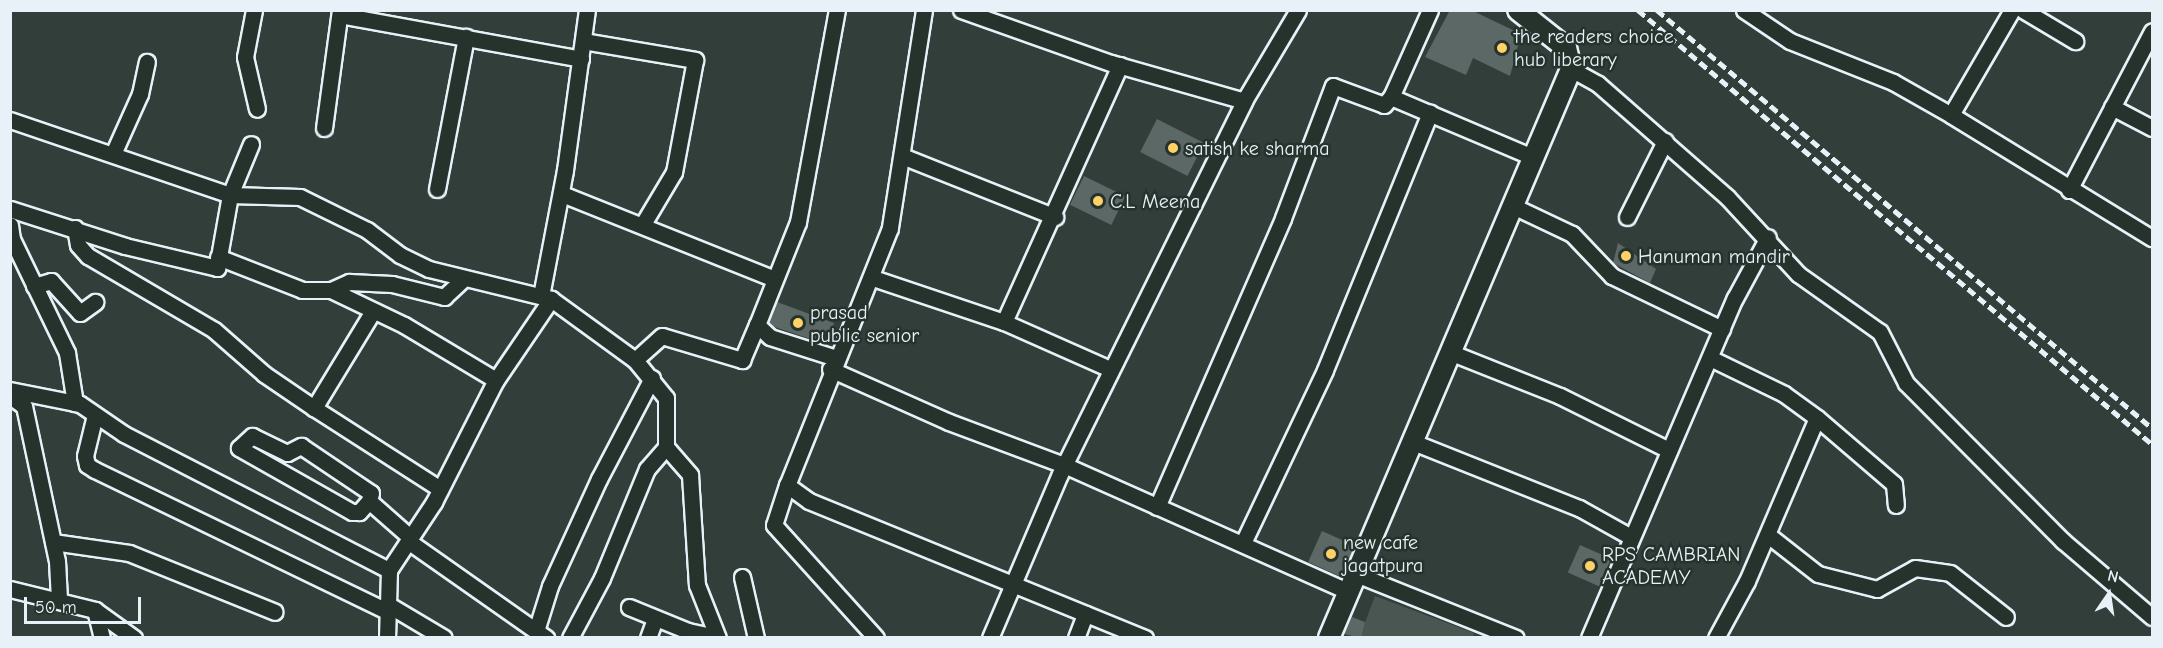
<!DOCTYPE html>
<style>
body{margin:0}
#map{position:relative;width:2163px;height:648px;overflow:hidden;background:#323e39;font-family:"Comic Neue",sans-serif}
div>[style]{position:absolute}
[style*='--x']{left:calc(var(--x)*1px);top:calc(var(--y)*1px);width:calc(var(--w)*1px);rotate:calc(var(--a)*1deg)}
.green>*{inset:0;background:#495651}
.building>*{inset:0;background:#5c6865;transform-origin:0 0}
.roads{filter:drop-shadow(2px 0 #e8f1f8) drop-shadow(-2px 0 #e8f1f8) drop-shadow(0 2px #e8f1f8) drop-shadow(0 -2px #e8f1f8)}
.minor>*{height:15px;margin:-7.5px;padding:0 7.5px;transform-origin:7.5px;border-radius:7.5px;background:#26332d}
.tertiary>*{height:20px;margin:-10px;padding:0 10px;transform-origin:10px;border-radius:10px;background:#26332d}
.rail>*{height:4.5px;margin-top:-2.25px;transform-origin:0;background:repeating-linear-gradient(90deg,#e8f1f8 0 9px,transparent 0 13.5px)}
.dots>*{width:16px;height:16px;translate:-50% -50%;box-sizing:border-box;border:3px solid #26332d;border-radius:50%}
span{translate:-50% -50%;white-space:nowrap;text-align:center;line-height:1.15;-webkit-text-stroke:5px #26332d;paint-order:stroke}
.poi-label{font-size:20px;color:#e8f1f8}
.left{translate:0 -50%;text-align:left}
.frame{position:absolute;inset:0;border:12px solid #e8f1f8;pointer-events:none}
.north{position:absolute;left:2079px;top:564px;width:60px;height:60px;-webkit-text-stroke:4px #26332d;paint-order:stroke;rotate:13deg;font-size:16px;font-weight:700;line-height:24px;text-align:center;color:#e8f1f8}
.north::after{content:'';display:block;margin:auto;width:21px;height:27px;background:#e8f1f8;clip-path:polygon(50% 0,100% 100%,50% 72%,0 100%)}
.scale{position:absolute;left:24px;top:597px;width:117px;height:27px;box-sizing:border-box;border:3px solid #e8f1f8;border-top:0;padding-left:8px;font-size:18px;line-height:21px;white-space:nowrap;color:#e8f1f8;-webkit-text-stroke:4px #26332d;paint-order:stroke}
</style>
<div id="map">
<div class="green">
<i style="clip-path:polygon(1375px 596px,1474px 633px,1473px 638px,1359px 638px)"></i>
</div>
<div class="building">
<i style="clip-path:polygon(1450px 10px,1471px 10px,1521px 34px,1510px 76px,1473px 58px,1466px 75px,1425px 57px)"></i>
<i style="left:1157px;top:119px;width:53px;height:37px;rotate:27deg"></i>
<i style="left:1084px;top:176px;width:46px;height:32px;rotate:26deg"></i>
<i style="clip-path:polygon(1618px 243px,1656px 269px,1650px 283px,1613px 263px)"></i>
<i style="clip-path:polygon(777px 302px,834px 323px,828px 345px,772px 326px,769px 322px)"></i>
<i style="left:1322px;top:531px;width:36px;height:34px;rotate:24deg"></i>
<i style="left:1580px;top:545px;width:34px;height:30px;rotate:24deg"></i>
<i style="clip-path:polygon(1352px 617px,1365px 622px,1361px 638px,1344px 634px)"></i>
</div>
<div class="roads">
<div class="minor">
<i style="--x:254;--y:10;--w:48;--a:100.8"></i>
<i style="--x:245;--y:57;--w:53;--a:77"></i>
<i style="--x:924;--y:10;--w:221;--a:98.9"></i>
<i style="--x:890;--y:228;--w:277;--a:111.8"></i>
<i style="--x:787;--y:485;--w:27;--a:36"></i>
<i style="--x:809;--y:501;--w:363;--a:22.2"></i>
<i style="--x:961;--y:10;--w:159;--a:19.5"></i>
<i style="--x:1111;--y:63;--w:138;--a:15.9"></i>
<i style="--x:1244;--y:101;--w:106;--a:-59.3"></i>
<i style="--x:1430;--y:10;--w:95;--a:114.1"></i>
<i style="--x:1391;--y:97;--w:156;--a:23"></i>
<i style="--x:1744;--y:10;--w:55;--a:34"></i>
<i style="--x:1790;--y:41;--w:111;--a:21.7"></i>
<i style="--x:1893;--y:82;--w:67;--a:29.6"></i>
<i style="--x:2012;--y:10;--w:121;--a:120.2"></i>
<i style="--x:1951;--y:115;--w:236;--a:31.5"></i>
<i style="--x:2023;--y:10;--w:61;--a:30.8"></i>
<i style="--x:340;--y:15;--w:245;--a:10.3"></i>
<i style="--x:583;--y:41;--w:114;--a:9.6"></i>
<i style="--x:695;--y:60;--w:114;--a:100.6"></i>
<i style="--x:674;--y:172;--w:61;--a:120.8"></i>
<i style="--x:1571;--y:69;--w:31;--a:29"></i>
<i style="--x:1598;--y:84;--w:171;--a:41.2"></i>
<i style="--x:1727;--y:197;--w:105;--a:47.3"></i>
<i style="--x:1798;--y:274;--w:100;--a:35.3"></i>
<i style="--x:1880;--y:332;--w:57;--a:63"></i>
<i style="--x:1906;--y:383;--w:223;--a:45.2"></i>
<i style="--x:2063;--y:541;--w:117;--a:40.5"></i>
<i style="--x:2112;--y:107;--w:45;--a:27.7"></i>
<i style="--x:10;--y:120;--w:232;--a:18.8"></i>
<i style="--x:230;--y:195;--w:70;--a:1.6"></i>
<i style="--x:300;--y:197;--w:75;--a:26.2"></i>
<i style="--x:367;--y:230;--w:41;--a:37.1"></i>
<i style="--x:400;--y:255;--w:32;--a:26"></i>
<i style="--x:429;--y:269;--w:126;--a:13.8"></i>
<i style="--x:551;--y:299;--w:104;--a:36"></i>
<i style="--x:635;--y:360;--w:49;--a:50.8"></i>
<i style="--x:666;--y:398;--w:49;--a:90"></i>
<i style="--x:666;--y:447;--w:37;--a:49"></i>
<i style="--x:690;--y:475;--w:110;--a:86.4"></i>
<i style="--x:697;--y:585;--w:57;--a:68.4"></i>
<i style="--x:324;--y:128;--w:119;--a:-82.3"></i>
<i style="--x:113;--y:154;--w:66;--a:-65.8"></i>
<i style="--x:140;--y:94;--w:33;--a:-78"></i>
<i style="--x:902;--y:156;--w:165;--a:21.7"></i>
<i style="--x:437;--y:189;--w:155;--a:-79.2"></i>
<i style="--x:2069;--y:190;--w:179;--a:-62.4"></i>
<i style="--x:562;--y:194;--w:229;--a:21.8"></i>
<i style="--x:1515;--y:207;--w:63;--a:25.3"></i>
<i style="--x:1572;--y:234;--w:58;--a:46.4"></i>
<i style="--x:1612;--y:276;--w:122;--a:25.7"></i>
<i style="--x:10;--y:209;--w:121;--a:17.8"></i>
<i style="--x:125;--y:246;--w:95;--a:13.4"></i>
<i style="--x:217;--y:268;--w:74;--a:-79.9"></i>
<i style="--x:230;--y:195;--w:55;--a:-67.6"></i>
<i style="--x:1627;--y:217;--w:85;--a:-63.4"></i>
<i style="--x:10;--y:225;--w:14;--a:82"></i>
<i style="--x:12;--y:239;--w:127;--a:64.2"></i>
<i style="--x:67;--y:353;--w:51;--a:80.9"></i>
<i style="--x:75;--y:228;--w:17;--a:80"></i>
<i style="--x:78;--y:245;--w:15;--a:48"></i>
<i style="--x:88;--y:256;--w:146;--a:30.4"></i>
<i style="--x:214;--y:330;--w:67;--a:41.3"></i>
<i style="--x:264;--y:374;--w:60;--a:34.2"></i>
<i style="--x:218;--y:257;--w:90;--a:21.4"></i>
<i style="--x:302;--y:290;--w:29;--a:0"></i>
<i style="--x:331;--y:290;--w:20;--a:-24"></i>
<i style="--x:349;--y:282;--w:43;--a:2.7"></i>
<i style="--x:392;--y:284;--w:54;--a:14"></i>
<i style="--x:444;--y:297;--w:26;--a:-43"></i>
<i style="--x:873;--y:278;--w:138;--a:18.6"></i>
<i style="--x:1004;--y:322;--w:116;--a:23.9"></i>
<i style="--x:34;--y:286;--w:18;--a:-16"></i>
<i style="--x:51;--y:281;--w:43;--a:47.8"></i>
<i style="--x:80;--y:313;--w:19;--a:-36"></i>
<i style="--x:331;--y:290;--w:81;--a:25.6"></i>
<i style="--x:404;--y:325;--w:107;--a:30.9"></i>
<i style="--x:541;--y:296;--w:128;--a:-79.2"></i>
<i style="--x:565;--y:170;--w:162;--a:-82.2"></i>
<i style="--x:373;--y:311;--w:114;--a:121.3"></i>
<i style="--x:314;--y:408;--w:150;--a:32.7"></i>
<i style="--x:1004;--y:322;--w:282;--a:-65.7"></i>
<i style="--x:1452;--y:353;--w:116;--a:21.7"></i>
<i style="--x:1560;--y:396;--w:122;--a:26.4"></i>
<i style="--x:836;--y:358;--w:69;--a:-162.3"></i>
<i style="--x:770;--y:337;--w:18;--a:-137"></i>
<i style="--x:757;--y:325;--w:111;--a:-68.3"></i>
<i style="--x:798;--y:222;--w:216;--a:-79.6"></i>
<i style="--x:1710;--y:358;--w:82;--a:25.9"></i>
<i style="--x:1784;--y:394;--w:41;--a:36"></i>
<i style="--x:1817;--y:418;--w:101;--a:40.6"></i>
<i style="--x:1894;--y:484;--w:21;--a:85"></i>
<i style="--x:635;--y:360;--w:36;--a:-42"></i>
<i style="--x:662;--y:336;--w:84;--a:16.7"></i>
<i style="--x:742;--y:360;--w:38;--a:-67"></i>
<i style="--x:830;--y:369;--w:130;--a:24"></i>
<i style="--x:949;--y:422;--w:123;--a:20.5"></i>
<i style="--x:1064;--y:465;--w:312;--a:24"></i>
<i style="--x:10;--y:390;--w:71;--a:11.3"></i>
<i style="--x:80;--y:404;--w:53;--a:34.3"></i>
<i style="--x:124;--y:434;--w:298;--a:27.2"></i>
<i style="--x:10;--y:396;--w:17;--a:36"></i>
<i style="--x:24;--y:406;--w:158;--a:78"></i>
<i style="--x:57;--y:561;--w:39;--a:87"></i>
<i style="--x:95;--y:415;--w:42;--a:103.7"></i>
<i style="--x:85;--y:456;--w:9;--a:77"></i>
<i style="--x:87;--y:465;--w:9;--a:32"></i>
<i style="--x:95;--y:470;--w:324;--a:25.8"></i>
<i style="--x:1413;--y:442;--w:179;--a:21.7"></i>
<i style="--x:1579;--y:508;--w:60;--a:29.1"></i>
<i style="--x:787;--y:485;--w:42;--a:108"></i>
<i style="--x:774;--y:525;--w:152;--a:47.9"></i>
<i style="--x:369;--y:501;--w:15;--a:132"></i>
<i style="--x:359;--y:512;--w:7;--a:180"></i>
<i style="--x:352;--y:512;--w:130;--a:-150.5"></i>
<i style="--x:239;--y:448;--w:18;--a:-43"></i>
<i style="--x:252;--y:436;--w:39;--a:26"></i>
<i style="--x:287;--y:453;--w:16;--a:-27"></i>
<i style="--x:301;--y:446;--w:84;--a:33.9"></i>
<i style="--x:371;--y:493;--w:8;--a:104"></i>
<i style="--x:369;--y:501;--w:55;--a:41.3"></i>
<i style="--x:1157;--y:507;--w:315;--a:-66.4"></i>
<i style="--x:1283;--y:218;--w:141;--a:-69.3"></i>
<i style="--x:1333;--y:86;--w:54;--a:20.4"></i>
<i style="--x:1384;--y:105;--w:11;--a:-49"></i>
<i style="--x:1768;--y:535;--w:63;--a:38"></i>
<i style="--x:1818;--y:574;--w:61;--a:14.3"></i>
<i style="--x:1877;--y:589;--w:43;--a:-28.9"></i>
<i style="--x:1915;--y:568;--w:35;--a:8"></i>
<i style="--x:1950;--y:573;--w:71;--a:38.2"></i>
<i style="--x:408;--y:541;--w:169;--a:35.1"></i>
<i style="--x:53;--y:542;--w:77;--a:8.2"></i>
<i style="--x:129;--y:553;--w:157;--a:22"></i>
<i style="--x:1243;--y:543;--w:191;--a:-64.6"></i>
<i style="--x:1325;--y:370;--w:278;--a:-67.8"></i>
<i style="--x:1356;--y:574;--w:172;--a:21.8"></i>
<i style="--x:742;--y:577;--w:63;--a:77.1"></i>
<i style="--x:10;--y:589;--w:88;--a:13.9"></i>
<i style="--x:95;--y:610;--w:48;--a:35.7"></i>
<i style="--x:387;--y:604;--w:66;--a:30.8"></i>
<i style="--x:629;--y:607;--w:64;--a:22.1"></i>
<i style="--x:688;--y:631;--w:30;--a:12"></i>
<i style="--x:95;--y:610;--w:29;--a:76"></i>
<i style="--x:536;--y:631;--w:47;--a:-72.7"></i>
<i style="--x:550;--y:586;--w:118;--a:-65.4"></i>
<i style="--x:599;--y:479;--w:114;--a:-62.3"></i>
<i style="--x:387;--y:638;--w:68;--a:-88.3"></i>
<i style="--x:389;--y:570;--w:82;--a:-56.5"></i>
<i style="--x:434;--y:502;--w:137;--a:-63.1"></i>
<i style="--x:496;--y:380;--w:98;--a:-55.8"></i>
<i style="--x:570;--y:638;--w:68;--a:-61.9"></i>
<i style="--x:602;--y:578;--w:118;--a:-67.6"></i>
<i style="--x:647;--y:469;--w:29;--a:-49"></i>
<i style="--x:648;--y:638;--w:20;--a:-70"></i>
<i style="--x:990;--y:638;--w:178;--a:-66.9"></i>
<i style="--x:1060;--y:474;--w:416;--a:-63.7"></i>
<i style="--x:1076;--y:638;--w:26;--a:-69"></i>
<i style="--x:1589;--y:638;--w:370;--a:-66.8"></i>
<i style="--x:1735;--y:298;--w:69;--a:-61.6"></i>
<i style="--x:1716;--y:638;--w:65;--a:-61.5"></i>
<i style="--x:1747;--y:581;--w:177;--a:-66.8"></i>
</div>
<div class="tertiary">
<i style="--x:1329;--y:638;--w:618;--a:-66.96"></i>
<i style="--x:1571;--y:69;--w:22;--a:-103"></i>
<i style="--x:1566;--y:48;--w:61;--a:-141.6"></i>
</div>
</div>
<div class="rail">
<i style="--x:1638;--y:10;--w:673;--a:40.18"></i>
<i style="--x:1657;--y:10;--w:648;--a:40.18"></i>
</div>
<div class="dots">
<i style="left:1502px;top:48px;background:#ffd166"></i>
<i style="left:1173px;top:148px;background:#ffd166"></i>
<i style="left:1098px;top:201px;background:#ffd166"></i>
<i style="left:1626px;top:256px;background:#ffd166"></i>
<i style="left:798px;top:323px;background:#ffd166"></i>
<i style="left:1331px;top:554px;background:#ffd166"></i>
<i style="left:1590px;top:566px;background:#ffd166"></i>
</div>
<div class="poi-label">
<span class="left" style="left:1514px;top:48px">the readers choice<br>hub liberary</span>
<span class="left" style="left:1185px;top:148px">satish ke sharma</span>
<span class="left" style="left:1110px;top:201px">C.L Meena</span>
<span class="left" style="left:1638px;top:256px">Hanuman mandir</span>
<span class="left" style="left:810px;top:324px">prasad<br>public senior</span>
<span class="left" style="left:1343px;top:554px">new cafe<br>jagatpura</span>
<span class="left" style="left:1602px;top:566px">RPS CAMBRIAN<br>ACADEMY</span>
</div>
<div class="frame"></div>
<div class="north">N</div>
<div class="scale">50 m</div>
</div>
